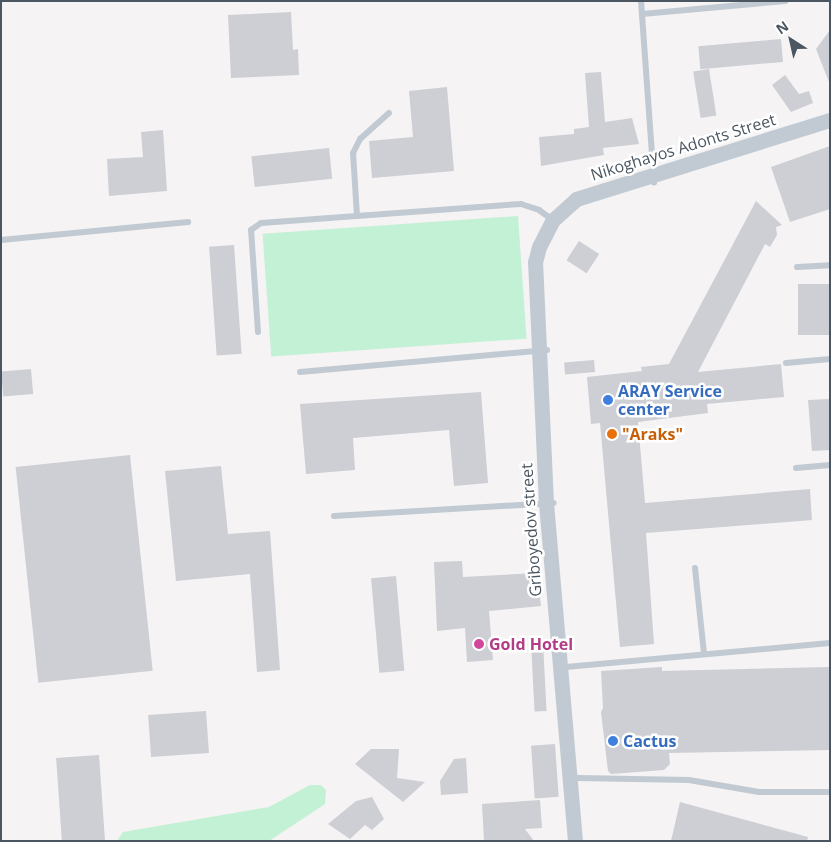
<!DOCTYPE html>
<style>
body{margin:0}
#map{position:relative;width:831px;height:842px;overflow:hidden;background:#f5f3f3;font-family:"Open Sans",sans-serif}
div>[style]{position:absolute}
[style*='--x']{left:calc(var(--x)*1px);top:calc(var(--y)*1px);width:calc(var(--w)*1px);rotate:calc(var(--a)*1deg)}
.green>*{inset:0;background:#c3f1d5;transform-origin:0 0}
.building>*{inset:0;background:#cdcfd5;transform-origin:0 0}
.service>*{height:6px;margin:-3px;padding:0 3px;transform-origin:3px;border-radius:3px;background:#c1cad2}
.tertiary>*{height:15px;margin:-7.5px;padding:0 7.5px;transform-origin:7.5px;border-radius:7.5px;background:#c1cad2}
.dots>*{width:14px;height:14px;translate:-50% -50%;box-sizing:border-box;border:2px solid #fff;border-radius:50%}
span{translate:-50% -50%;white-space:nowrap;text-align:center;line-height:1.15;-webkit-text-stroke:5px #fff;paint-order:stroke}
.street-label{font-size:16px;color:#4a5661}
.shop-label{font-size:16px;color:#366cbe;font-weight:700}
.left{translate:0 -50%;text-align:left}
.food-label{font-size:16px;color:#c56008;font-weight:700}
.hotel-label{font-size:16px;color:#b23c85;font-weight:700}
.frame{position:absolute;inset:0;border:2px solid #4a5661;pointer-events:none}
.north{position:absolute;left:766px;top:15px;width:50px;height:50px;-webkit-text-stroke:4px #fff;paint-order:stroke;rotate:325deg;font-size:14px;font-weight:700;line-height:20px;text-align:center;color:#4a5661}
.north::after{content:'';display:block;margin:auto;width:18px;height:22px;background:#4a5661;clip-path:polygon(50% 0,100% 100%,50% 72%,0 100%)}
</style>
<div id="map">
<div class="green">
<i style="left:518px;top:216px;width:123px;height:256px;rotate:86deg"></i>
<i style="clip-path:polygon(310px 785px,321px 785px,326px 790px,325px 804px,269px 841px,117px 841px,123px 832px,269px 807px)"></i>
</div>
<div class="building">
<i style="clip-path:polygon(291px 12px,293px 50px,298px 49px,299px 75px,231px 78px,228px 15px)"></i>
<i style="clip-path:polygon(830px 30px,830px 82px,829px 82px,816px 49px)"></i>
<i style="left:781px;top:39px;width:23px;height:83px;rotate:85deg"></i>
<i style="left:709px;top:69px;width:47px;height:16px;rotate:81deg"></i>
<i style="clip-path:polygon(601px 72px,605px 122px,632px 118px,639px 144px,603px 148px,604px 155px,541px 166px,539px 137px,574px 134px,574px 129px,589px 127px,585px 73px)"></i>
<i style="clip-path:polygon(785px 75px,799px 94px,809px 91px,813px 103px,791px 112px,772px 85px)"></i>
<i style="clip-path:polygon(447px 87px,454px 171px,372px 178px,369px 141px,413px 137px,409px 91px)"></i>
<i style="clip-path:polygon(163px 130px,167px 191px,109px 196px,107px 159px,143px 157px,141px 132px)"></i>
<i style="clip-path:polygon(830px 146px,830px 209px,790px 222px,771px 167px)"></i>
<i style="left:329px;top:148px;width:31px;height:78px;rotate:84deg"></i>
<i style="clip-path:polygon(756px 201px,782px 225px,776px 227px,777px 235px,770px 247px,765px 244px,698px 372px,781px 364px,784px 397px,707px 404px,708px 413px,638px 422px,645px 503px,810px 489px,812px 520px,646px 533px,654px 644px,620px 647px,600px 423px,591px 424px,587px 377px,642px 371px,641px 367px,669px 364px)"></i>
<i style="left:579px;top:241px;width:24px;height:23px;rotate:33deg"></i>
<i style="left:234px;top:245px;width:109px;height:25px;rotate:86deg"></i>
<i style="left:830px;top:284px;width:51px;height:32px;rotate:90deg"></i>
<i style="left:594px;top:360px;width:12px;height:30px;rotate:85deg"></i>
<i style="left:31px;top:369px;width:25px;height:30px;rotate:85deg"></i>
<i style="clip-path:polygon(481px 392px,488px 483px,454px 486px,449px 430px,353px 438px,355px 470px,306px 474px,300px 404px)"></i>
<i style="clip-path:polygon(830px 399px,830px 450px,812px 451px,808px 400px)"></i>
<i style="left:130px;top:455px;width:217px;height:115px;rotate:84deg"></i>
<i style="clip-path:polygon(221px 466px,228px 534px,270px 531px,280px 670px,257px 672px,250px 574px,176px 581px,165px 471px)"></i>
<i style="clip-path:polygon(462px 561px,463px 577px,537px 573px,541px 606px,489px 611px,493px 660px,467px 662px,465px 628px,437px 631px,434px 562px)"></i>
<i style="left:396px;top:576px;width:95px;height:25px;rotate:85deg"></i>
<i style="left:543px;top:643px;width:68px;height:12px;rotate:87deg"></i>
<i style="clip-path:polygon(662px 667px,662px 671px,830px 667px,830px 750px,669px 753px,670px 764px,664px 770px,611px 774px,608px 771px,601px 712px,603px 708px,601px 671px)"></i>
<i style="left:206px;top:711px;width:42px;height:58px;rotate:86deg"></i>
<i style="left:555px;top:744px;width:53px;height:24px;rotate:86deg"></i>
<i style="clip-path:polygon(371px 749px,399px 749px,397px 778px,425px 782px,403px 802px,355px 764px)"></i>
<i style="left:99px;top:755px;width:86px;height:43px;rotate:86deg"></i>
<i style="clip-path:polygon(466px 758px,468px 793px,441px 795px,440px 781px,454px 759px)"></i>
<i style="clip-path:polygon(372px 797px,384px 819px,372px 830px,365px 825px,350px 839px,328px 824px,356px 801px)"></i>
<i style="clip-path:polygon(540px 800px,542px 828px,525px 829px,534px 841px,484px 841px,482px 804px)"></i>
<i style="clip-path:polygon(680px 802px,808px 837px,807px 841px,671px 841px)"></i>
</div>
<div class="service">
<i style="--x:641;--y:1;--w:182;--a:85.9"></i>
<i style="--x:642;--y:14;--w:144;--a:-5.2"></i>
<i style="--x:357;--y:216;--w:63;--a:-93.6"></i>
<i style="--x:353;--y:153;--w:16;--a:-63"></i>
<i style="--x:360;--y:139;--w:39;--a:-42"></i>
<i style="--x:1;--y:240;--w:188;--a:-5.5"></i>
<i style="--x:797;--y:267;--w:33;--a:-3"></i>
<i style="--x:258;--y:332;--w:102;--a:-93.9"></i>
<i style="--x:251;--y:230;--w:12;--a:-35"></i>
<i style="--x:261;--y:223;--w:261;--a:-4.2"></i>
<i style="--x:521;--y:204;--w:19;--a:18"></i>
<i style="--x:539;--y:210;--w:17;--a:36"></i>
<i style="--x:786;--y:363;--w:44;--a:-5.2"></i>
<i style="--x:300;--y:372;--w:248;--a:-5.1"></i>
<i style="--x:796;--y:468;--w:34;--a:-5"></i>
<i style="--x:334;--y:516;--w:220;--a:-3.4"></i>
<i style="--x:695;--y:568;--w:85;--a:84"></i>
<i style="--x:566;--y:667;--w:265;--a:-5.2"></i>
<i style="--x:578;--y:778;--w:111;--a:1"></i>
<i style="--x:689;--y:780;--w:71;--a:9.7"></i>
<i style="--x:759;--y:792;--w:71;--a:0"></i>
</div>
<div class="tertiary">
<i style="--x:575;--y:841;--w:339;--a:-94.9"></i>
<i style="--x:546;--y:503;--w:241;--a:-92.6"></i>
<i style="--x:535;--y:262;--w:16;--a:-75"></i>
<i style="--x:539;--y:247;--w:30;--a:-63"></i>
<i style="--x:553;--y:220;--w:31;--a:-42"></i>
<i style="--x:576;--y:199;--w:266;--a:-17.3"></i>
</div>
<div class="dots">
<i style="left:608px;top:400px;background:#3f7fe0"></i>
<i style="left:612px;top:434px;background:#e8710a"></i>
<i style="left:479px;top:644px;background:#d1479c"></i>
<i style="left:613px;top:741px;background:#3f7fe0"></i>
</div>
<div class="street-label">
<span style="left:683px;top:147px;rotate:-17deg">Nikoghayos Adonts Street</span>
<span style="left:531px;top:530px;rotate:-94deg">Griboyedov street</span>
</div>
<div class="shop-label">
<span class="left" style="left:618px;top:400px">ARAY Service<br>center</span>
<span class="left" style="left:623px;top:741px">Cactus</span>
</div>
<div class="food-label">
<span class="left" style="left:622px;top:434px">"Araks"</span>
</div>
<div class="hotel-label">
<span class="left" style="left:489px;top:644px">Gold Hotel</span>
</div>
<div class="frame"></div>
<div class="north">N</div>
</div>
